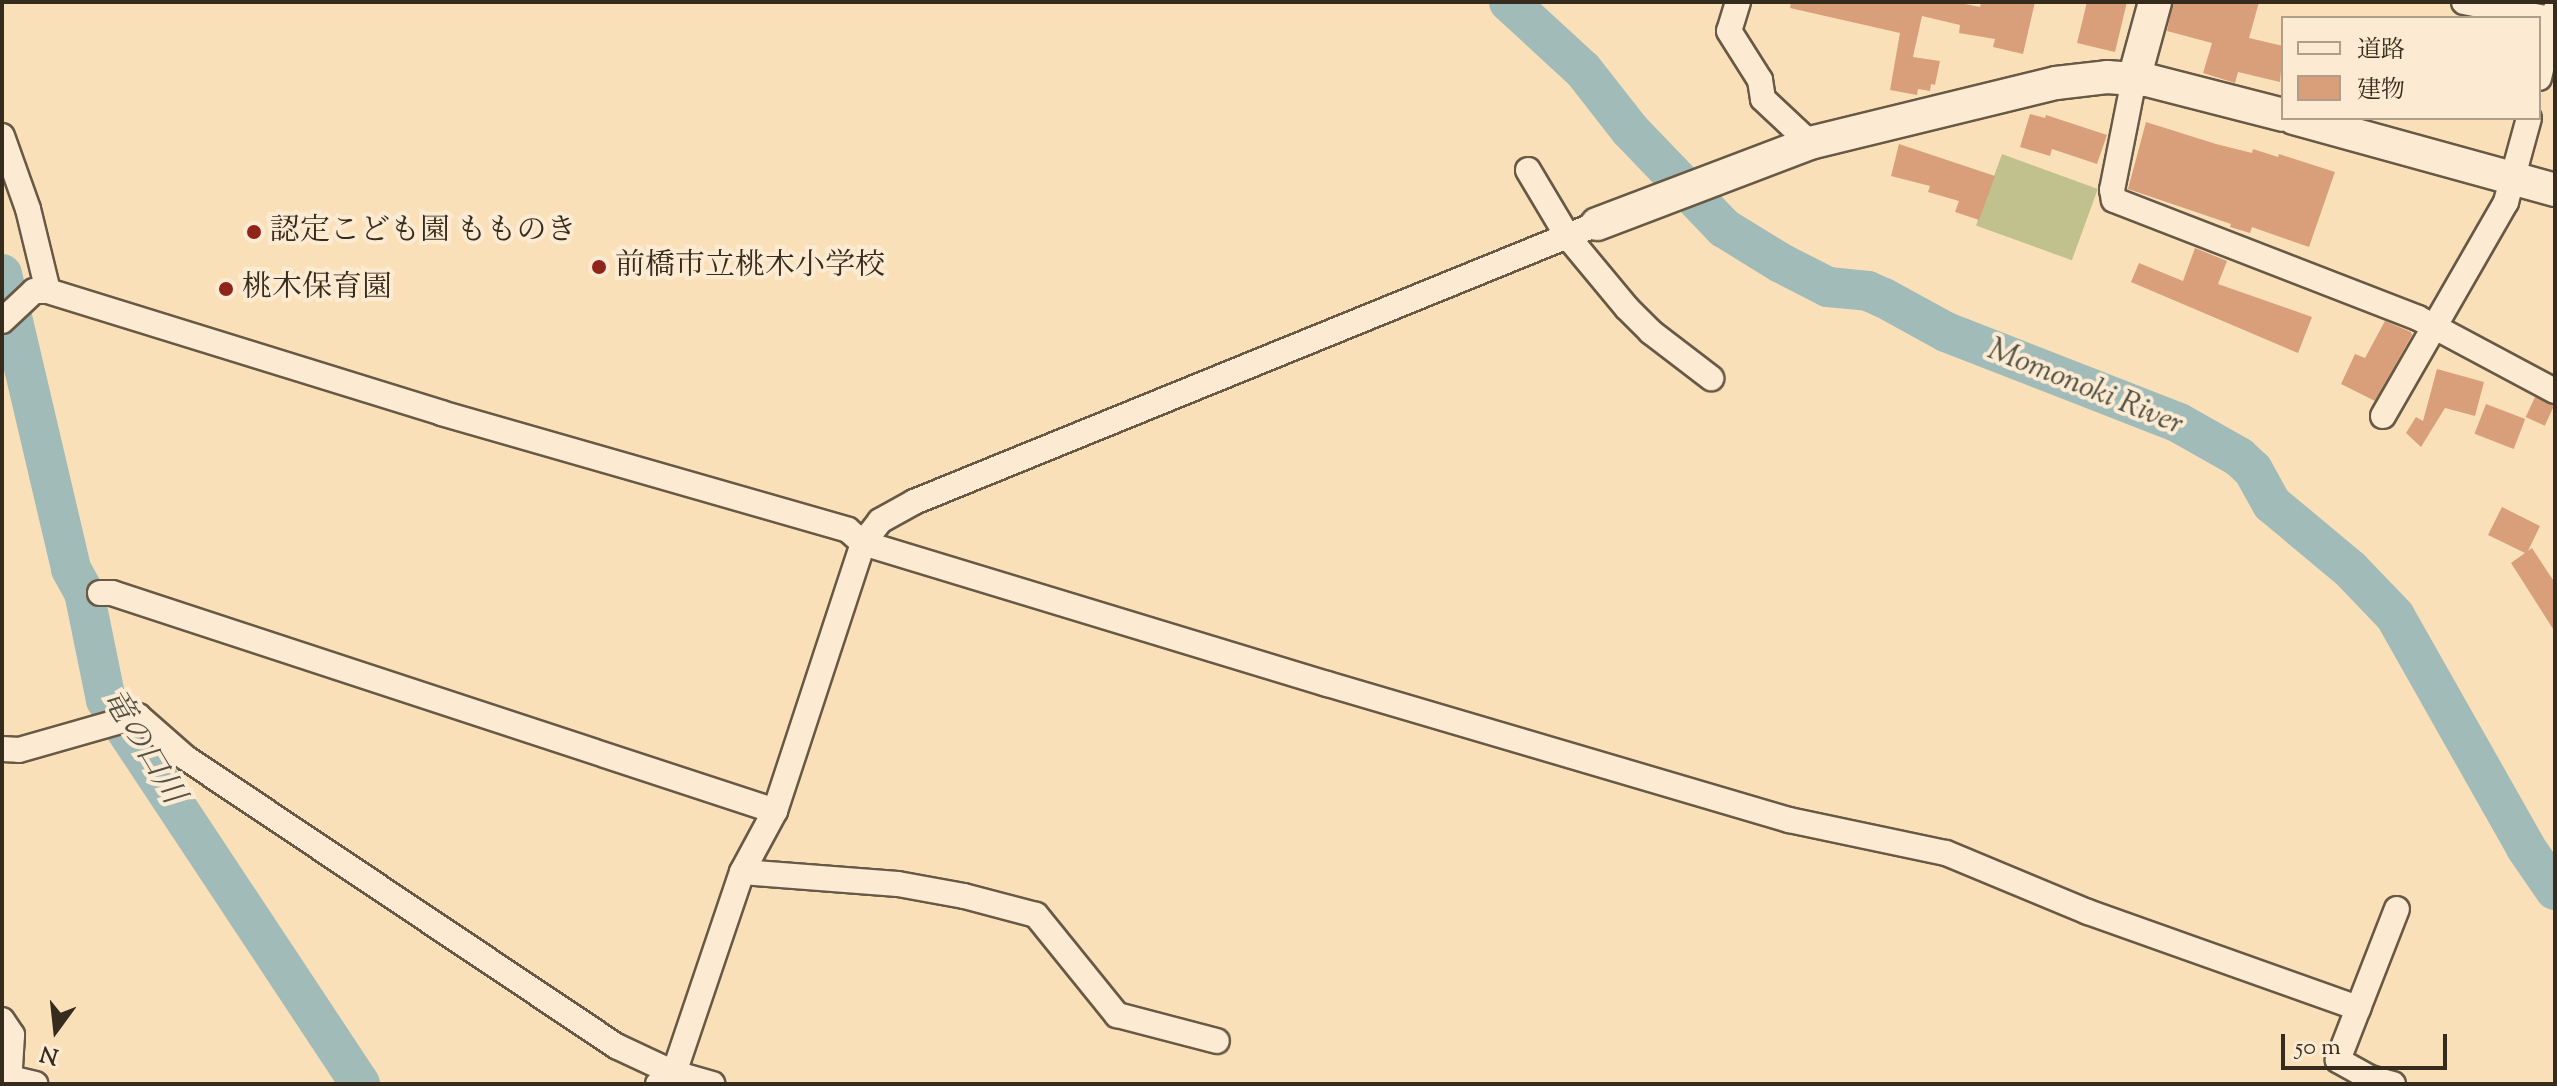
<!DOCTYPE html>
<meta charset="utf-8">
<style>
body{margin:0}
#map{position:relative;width:2557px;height:1086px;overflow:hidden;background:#fae0b9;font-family:"Sorts Mill Goudy","Noto Serif JP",serif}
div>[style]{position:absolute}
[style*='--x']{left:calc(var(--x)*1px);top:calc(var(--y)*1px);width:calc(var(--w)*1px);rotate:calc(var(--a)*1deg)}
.green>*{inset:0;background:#c1c18d;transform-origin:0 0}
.river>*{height:40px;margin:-20px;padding:0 20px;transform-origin:20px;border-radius:20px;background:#a1bbb8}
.building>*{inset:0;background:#d99e7a;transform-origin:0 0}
.roads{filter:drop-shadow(2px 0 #675945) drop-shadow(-2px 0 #675945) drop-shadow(0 2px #675945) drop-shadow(0 -2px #675945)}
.street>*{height:24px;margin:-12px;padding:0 12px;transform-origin:12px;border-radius:12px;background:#fcebd2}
.secondary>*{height:32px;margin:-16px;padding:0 16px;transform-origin:16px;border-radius:16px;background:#fcebd2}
.dots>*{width:22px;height:22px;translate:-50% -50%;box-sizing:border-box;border:4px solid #fcebd2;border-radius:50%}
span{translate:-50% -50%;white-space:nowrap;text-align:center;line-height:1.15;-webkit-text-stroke:8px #fcebd2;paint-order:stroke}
.poi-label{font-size:30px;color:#362c1e}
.left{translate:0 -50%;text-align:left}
.water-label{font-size:32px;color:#515044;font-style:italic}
.frame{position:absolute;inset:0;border:4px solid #362c1e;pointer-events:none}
.legend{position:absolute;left:2281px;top:16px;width:260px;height:104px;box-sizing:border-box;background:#fcebd2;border:2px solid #ad9f8a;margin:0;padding:10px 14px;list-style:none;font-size:24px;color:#362c1e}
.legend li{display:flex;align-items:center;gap:16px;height:40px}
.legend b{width:40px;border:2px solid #ad9f8a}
.north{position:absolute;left:16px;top:990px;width:80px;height:80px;-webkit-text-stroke:6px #fcebd2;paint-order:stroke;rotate:195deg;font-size:22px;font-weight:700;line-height:32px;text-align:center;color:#362c1e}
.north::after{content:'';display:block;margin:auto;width:28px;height:36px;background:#362c1e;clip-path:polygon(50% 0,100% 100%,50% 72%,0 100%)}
.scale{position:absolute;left:2281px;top:1034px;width:166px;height:36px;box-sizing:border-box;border:4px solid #362c1e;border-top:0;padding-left:10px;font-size:24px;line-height:28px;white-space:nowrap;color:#362c1e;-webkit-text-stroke:6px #fcebd2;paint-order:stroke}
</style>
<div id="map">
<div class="green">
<i style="left:2002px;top:154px;width:102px;height:76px;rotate:20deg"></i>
</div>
<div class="river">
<i style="--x:1509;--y:2;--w:100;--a:42.6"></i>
<i style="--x:1583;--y:70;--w:76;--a:51.9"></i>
<i style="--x:1630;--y:130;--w:136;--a:46.2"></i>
<i style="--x:1724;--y:228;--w:67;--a:31.6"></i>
<i style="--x:1781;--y:263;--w:53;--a:27.1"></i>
<i style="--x:1828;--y:287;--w:40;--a:5.7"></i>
<i style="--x:1868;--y:291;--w:17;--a:24"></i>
<i style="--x:1884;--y:298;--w:71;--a:28.7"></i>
<i style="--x:1946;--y:332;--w:250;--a:21.3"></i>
<i style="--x:2179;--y:423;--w:69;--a:29.5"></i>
<i style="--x:2239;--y:457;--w:19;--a:43"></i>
<i style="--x:2253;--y:470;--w:39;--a:61"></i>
<i style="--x:2272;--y:504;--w:102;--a:39.8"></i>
<i style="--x:2350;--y:569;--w:65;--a:46.2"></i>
<i style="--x:2395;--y:616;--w:266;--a:60.5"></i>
<i style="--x:2526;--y:848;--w:51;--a:55.4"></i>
<i style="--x:2;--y:274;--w:303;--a:76.8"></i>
<i style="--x:71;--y:569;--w:26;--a:61"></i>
<i style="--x:84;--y:592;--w:110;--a:78.5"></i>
<i style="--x:106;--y:700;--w:460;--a:56.5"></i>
</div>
<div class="building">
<i style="clip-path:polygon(1791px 2px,1955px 2px,1980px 7px,1981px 2px,2035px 2px,2023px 54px,1993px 47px,1995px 39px,1959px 33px,1960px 25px,1922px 16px,1913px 57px,1940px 61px,1935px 85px,1931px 84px,1930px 91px,1918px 89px,1917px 95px,1890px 90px,1900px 33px,1790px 8px)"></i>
<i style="clip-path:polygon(2087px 2px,2127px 2px,2115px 52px,2077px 43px)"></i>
<i style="clip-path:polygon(2173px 2px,2259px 2px,2249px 38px,2283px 46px,2280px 82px,2238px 72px,2235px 83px,2203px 73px,2212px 43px,2167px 31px)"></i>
<i style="clip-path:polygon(2030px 114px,2045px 118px,2046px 115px,2107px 135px,2097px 164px,2052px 149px,2050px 156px,2020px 147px)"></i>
<i style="clip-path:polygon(2146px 122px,2216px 144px,2252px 153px,2253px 149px,2278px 157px,2279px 154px,2335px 172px,2309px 247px,2252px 227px,2250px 233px,2230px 227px,2231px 224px,2128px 189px)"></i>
<i style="clip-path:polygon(1899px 144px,1995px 176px,1979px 220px,1955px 212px,1959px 201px,1928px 192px,1930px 186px,1891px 176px)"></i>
<i style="clip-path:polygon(2195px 248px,2227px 261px,2218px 284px,2312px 317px,2298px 353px,2131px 282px,2139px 263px,2183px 281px)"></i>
<i style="clip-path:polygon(2385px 321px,2411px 332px,2412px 335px,2375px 401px,2341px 384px,2355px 354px,2365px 358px)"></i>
<i style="clip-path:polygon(2437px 369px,2484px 382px,2475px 416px,2445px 408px,2421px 447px,2406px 433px,2416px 417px,2423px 421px)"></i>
<i style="left:2535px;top:397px;width:21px;height:22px;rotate:25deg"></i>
<i style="left:2486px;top:404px;width:42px;height:32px;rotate:21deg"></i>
<i style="clip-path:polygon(2502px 507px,2540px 526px,2528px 551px,2532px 548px,2555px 583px,2555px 632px,2511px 563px,2525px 553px,2488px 535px)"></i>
</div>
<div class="roads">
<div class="street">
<i style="--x:1738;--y:2;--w:30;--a:107"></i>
<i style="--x:1729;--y:31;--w:58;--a:57.7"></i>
<i style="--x:1760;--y:80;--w:19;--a:81"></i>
<i style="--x:1763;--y:99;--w:64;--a:43.1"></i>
<i style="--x:2464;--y:2;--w:93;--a:11.2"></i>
<i style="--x:2539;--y:78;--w:69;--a:-76.6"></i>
<i style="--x:2134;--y:79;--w:113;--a:101.2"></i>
<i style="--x:2112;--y:190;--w:10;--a:79"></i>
<i style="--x:2114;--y:200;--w:326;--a:21.2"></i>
<i style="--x:2418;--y:318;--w:155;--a:28.1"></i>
<i style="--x:2;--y:136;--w:77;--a:70.4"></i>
<i style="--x:28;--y:209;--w:84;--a:76.3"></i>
<i style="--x:1528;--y:170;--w:78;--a:59.2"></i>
<i style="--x:1568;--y:237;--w:92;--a:50.3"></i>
<i style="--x:1627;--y:308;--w:34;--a:45"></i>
<i style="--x:1651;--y:332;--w:76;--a:37.5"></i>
<i style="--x:2;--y:321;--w:44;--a:-43.2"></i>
<i style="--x:34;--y:291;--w:14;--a:0"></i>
<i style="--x:48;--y:291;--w:412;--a:17.2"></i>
<i style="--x:441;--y:413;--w:423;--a:16"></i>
<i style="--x:848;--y:530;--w:20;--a:41"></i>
<i style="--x:863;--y:543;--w:485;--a:16.9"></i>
<i style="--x:1327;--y:684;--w:482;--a:16.4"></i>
<i style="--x:1789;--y:820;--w:160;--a:11.9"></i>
<i style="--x:1946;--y:853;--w:154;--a:22.6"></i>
<i style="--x:2088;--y:912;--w:287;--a:19.6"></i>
<i style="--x:2383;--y:416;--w:247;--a:-60.1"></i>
<i style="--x:2506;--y:202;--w:87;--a:-74.7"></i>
<i style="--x:100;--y:593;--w:12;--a:0"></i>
<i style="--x:112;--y:593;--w:698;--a:18.2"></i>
<i style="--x:2;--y:749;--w:17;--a:3"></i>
<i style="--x:19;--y:750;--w:124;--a:-15.9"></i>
<i style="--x:138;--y:716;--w:64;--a:41.2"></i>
<i style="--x:186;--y:758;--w:518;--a:33.81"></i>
<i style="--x:616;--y:1046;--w:64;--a:25"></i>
<i style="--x:674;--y:1073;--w:40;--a:16"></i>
<i style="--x:742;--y:872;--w:156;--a:4.4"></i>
<i style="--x:898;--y:884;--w:67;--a:10.3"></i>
<i style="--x:964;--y:896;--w:74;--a:14.8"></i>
<i style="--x:1036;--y:915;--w:129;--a:51"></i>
<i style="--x:1117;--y:1015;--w:103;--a:14.6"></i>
<i style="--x:2;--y:1020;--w:18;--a:56"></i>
<i style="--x:12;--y:1035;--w:49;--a:93.5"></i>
<i style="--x:10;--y:1078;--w:26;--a:13"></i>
<i style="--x:658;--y:1084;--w:19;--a:-35"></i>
<i style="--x:674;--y:1073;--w:212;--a:-71.3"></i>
<i style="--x:742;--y:872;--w:69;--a:-61.6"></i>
<i style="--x:775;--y:811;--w:282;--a:-71.8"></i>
<i style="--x:863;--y:543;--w:28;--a:-52"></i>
<i style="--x:880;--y:521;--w:39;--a:-29"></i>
<i style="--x:914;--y:502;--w:737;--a:-22.15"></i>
<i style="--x:2393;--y:1084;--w:24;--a:-165"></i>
<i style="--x:2370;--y:1078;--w:37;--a:-151"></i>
<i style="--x:2338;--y:1060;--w:162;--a:-68.7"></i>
</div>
<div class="secondary">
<i style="--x:2134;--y:79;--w:80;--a:-74.7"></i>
<i style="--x:2294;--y:118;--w:271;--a:15.4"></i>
<i style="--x:1597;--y:224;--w:228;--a:-20.8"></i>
<i style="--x:1810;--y:143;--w:253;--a:-13.7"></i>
<i style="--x:2056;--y:83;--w:51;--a:-6.7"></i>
<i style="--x:2107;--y:77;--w:40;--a:4.3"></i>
<i style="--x:2147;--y:80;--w:140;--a:14.4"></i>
</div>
</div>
<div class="dots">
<i style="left:254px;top:232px;background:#8f2418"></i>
<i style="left:599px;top:267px;background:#8f2418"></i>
<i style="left:226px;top:289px;background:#8f2418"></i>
</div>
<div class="poi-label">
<span class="left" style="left:270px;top:232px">認定こども園 もものき</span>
<span class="left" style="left:615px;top:267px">前橋市立桃木小学校</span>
<span class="left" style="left:242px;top:289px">桃木保育園</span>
</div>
<div class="water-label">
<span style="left:2085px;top:388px;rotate:22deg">Momonoki River</span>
<span style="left:142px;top:747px;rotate:59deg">竜の口川</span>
</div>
<div class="frame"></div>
<ul class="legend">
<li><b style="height:10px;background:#fcebd2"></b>道路</li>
<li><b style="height:22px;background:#d99e7a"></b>建物</li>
</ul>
<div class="north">N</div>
<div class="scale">50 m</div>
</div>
